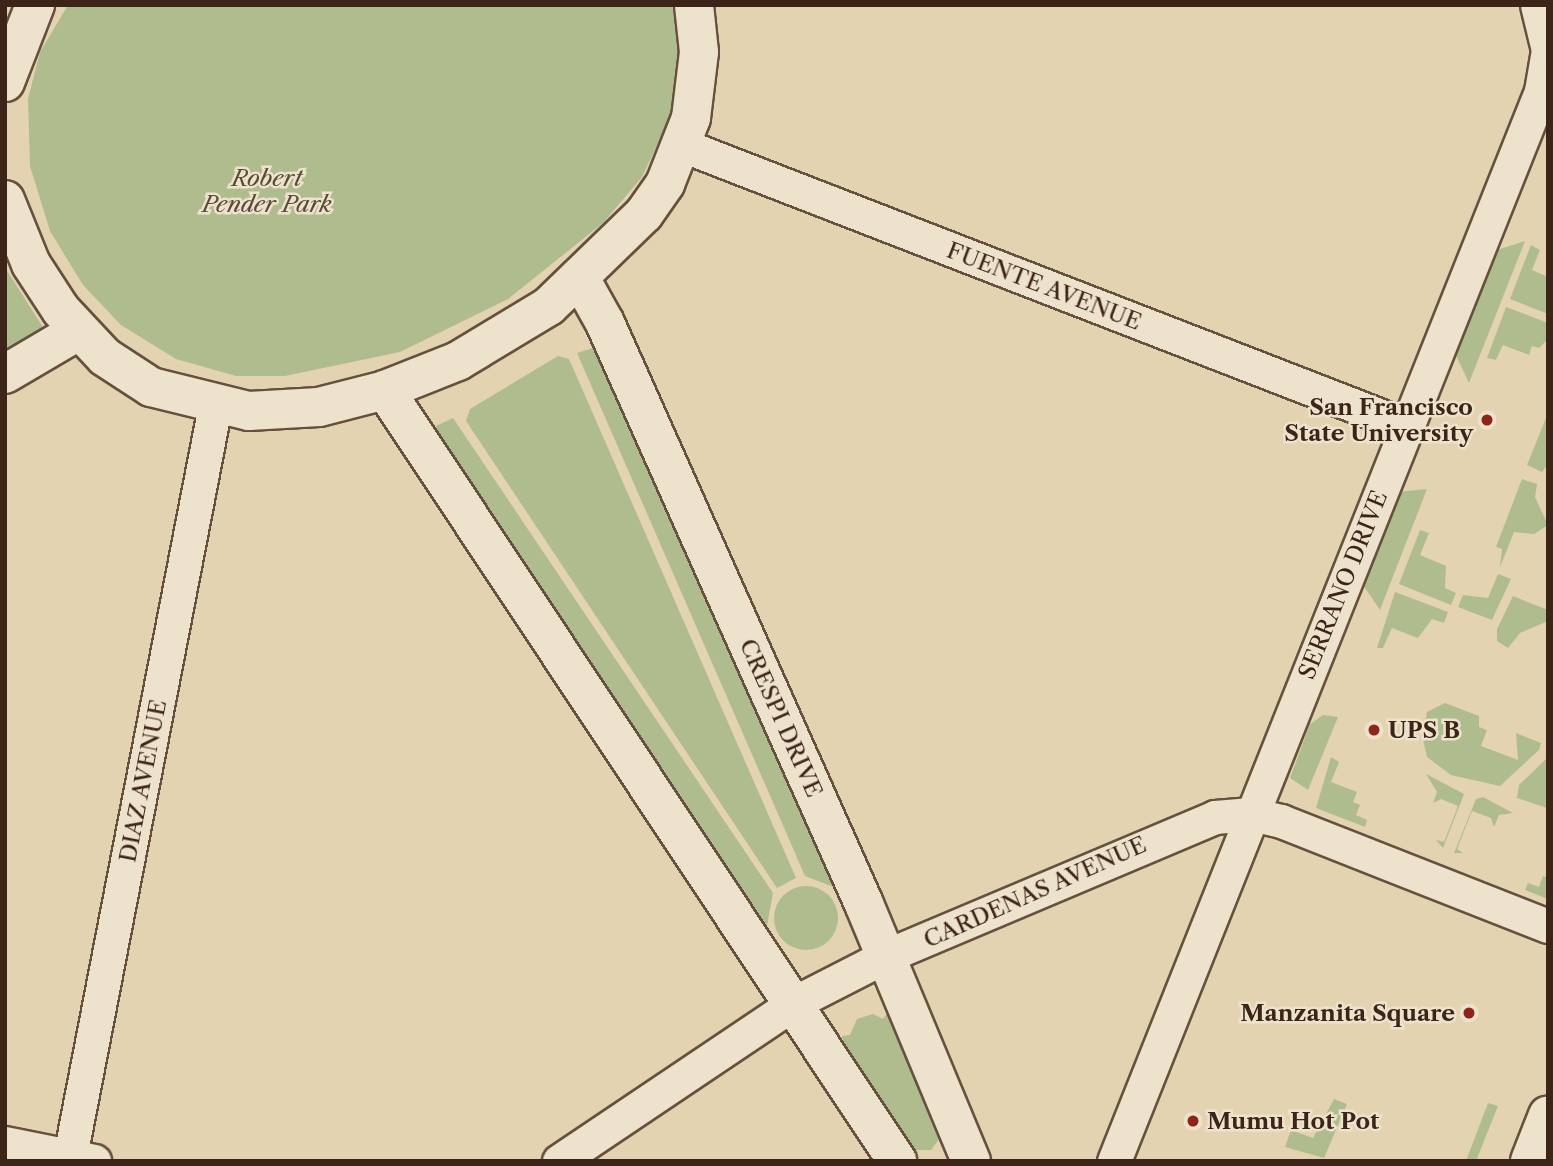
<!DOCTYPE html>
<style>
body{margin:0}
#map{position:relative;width:1553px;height:1166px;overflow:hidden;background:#e3d3b0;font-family:"Libre Caslon Text",serif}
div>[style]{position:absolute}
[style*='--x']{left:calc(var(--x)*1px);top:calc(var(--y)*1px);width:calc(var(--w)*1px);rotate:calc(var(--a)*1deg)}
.green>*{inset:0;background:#afbd8e}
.round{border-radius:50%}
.roads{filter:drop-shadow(2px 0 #66503e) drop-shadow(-2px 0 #66503e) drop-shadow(0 2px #66503e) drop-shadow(0 -2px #66503e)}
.street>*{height:33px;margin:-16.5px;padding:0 16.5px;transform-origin:16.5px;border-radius:16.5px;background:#ede2cc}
.secondary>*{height:38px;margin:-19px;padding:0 19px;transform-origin:19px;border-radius:19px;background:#ede2cc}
.dots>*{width:19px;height:19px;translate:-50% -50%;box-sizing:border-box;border:4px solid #ede2cc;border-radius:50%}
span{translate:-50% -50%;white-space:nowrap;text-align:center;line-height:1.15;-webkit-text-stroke:5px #ede2cc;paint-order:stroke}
.park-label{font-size:23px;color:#594b36;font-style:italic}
.street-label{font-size:23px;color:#3c2518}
.poi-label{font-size:23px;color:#3c2518;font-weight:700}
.right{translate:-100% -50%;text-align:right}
.left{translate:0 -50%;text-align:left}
.frame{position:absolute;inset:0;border:7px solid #3c2518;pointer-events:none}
</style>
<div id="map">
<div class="green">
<i style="clip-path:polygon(68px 5px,678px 5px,682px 56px,672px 113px,642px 177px,603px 223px,508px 299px,400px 352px,285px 376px,236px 376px,176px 359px,121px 325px,83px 285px,50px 231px,30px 166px,28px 99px,40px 52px)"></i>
<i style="clip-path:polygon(1525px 241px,1469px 383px,1453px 349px,1494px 251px)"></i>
<i style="clip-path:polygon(1531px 245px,1540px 250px,1532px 270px,1548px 277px,1548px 314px,1510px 299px)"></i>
<i style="clip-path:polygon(6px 269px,44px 329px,5px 355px,5px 270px)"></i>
<i style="clip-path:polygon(1506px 307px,1548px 323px,1548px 339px,1539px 348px,1532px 346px,1529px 355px,1503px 345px,1496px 360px,1487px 358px)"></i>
<i style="clip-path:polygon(602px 345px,838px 887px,836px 888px,805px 876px,577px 353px)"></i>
<i style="clip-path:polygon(558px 356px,569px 359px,796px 878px,777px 888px,466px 421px,470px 409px)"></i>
<i style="clip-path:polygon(1548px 413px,1548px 464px,1542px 472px,1527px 465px)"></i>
<i style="clip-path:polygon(453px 418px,773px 893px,767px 926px,438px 434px,436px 426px)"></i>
<i style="clip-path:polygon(1522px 479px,1537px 484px,1535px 497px,1548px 525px,1534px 534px,1514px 532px,1500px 567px,1502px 549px,1496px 547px)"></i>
<i style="clip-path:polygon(1427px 489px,1380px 610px,1361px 582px,1396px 492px)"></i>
<i style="clip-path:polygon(1420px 530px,1429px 533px,1420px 555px,1446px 566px,1445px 588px,1456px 593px,1451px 605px,1399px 584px)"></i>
<i style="clip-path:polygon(1498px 574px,1511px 579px,1492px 620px,1458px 607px,1463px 595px,1488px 598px)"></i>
<i style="clip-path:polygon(1395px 592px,1448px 612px,1444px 623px,1432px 619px,1418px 638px,1392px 628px,1383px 648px,1377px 648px)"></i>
<i style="clip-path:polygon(1513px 596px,1548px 610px,1548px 621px,1520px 633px,1508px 648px,1497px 641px,1497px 629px)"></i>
<i style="clip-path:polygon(1445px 703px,1479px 716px,1479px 727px,1487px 730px,1481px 746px,1518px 760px,1516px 733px,1541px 743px,1539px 750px,1500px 786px,1451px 775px,1427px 757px,1423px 739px,1427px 712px)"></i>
<i style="clip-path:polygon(1323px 715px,1338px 717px,1308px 790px,1290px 778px,1310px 724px)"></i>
<i style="clip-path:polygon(1331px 757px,1339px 762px,1331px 782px,1357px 792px,1353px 802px,1360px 805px,1356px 815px,1367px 820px,1365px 827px,1316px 808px)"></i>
<i style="clip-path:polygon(1548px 757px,1547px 808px,1517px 798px,1519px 785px)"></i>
<i style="clip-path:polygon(1426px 774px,1464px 794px,1443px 848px,1436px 840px,1444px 842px,1458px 806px,1441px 799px,1433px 803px,1437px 792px)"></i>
<i style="clip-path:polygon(1483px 797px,1513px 813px,1499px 815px,1494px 827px,1491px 818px,1472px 811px,1457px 849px,1463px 853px,1454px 853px,1476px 799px)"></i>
<i style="clip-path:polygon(1543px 876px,1548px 878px,1548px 899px,1525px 890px,1528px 883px,1539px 887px)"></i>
<i class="round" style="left:774px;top:886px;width:64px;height:64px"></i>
<i style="clip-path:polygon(888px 1012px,945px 1131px,931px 1150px,913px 1150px,844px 1046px,842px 1036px,850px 1035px,857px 1019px,873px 1014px,883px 1019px)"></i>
<i style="clip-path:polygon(1334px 1099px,1347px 1104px,1324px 1158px,1285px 1147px,1291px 1130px,1313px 1138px)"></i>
<i style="clip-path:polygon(1488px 1103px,1498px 1106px,1476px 1161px,1466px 1161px)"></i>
</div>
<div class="roads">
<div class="street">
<i style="--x:682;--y:145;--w:778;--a:21.19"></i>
<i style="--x:5;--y:1143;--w:91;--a:11.4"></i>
<i style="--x:70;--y:1156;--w:764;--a:-79.06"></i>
<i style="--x:559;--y:1161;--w:283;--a:-33.9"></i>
<i style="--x:794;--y:1003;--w:103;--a:-27.1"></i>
<i style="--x:886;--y:956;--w:357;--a:-22.9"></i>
<i style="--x:1215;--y:817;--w:36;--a:-5"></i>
<i style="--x:1251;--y:814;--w:31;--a:13"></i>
<i style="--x:1281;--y:821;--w:287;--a:21.5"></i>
<i style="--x:1114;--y:1161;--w:1152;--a:-68.24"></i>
<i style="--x:1541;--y:91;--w:42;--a:-80.3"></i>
<i style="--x:1548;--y:50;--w:46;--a:-103.7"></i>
</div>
<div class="secondary">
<i style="--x:5;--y:82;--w:83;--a:-68.7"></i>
<i style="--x:5;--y:200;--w:69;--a:67.9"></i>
<i style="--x:31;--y:264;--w:55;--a:56.9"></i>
<i style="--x:61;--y:310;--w:64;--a:46.9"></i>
<i style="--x:105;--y:357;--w:55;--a:33.1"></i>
<i style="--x:151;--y:387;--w:101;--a:13.8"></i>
<i style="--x:249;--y:411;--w:70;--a:-3.3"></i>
<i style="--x:319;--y:407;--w:68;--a:-14.4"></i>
<i style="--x:385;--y:390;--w:79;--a:-21.7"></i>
<i style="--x:458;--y:361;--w:106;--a:-31.1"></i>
<i style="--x:549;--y:306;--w:132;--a:-44.1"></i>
<i style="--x:644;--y:214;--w:37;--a:-55"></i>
<i style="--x:665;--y:184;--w:71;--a:-68.5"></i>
<i style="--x:691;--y:118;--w:66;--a:-83.1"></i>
<i style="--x:699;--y:52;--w:47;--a:-96.1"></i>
<i style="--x:581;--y:280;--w:49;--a:60.8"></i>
<i style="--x:605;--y:323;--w:636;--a:65.97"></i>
<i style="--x:864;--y:904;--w:278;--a:67.4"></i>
<i style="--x:5;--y:374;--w:85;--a:-30.5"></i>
<i style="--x:385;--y:390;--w:926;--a:56.41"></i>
<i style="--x:1530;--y:1161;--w:49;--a:-68.6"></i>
</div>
</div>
<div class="dots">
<i style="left:1487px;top:420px;background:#8f2418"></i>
<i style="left:1374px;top:730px;background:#8f2418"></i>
<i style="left:1469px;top:1013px;background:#8f2418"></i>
<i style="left:1193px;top:1121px;background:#8f2418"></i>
</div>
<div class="park-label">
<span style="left:267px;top:191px">Robert<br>Pender Park</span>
</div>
<div class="street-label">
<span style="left:1044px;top:286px;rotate:21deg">FUENTE AVENUE</span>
<span style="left:1343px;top:585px;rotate:-68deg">SERRANO DRIVE</span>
<span style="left:781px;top:718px;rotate:66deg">CRESPI DRIVE</span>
<span style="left:143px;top:781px;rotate:-79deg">DIAZ AVENUE</span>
<span style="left:1035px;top:892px;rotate:-24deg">CARDENAS AVENUE</span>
</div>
<div class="poi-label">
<span class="right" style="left:1473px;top:420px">San Francisco<br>State University</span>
<span class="left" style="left:1388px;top:730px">UPS B</span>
<span class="right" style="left:1455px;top:1013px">Manzanita Square</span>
<span class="left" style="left:1207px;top:1121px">Mumu Hot Pot</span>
</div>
<div class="frame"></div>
</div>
